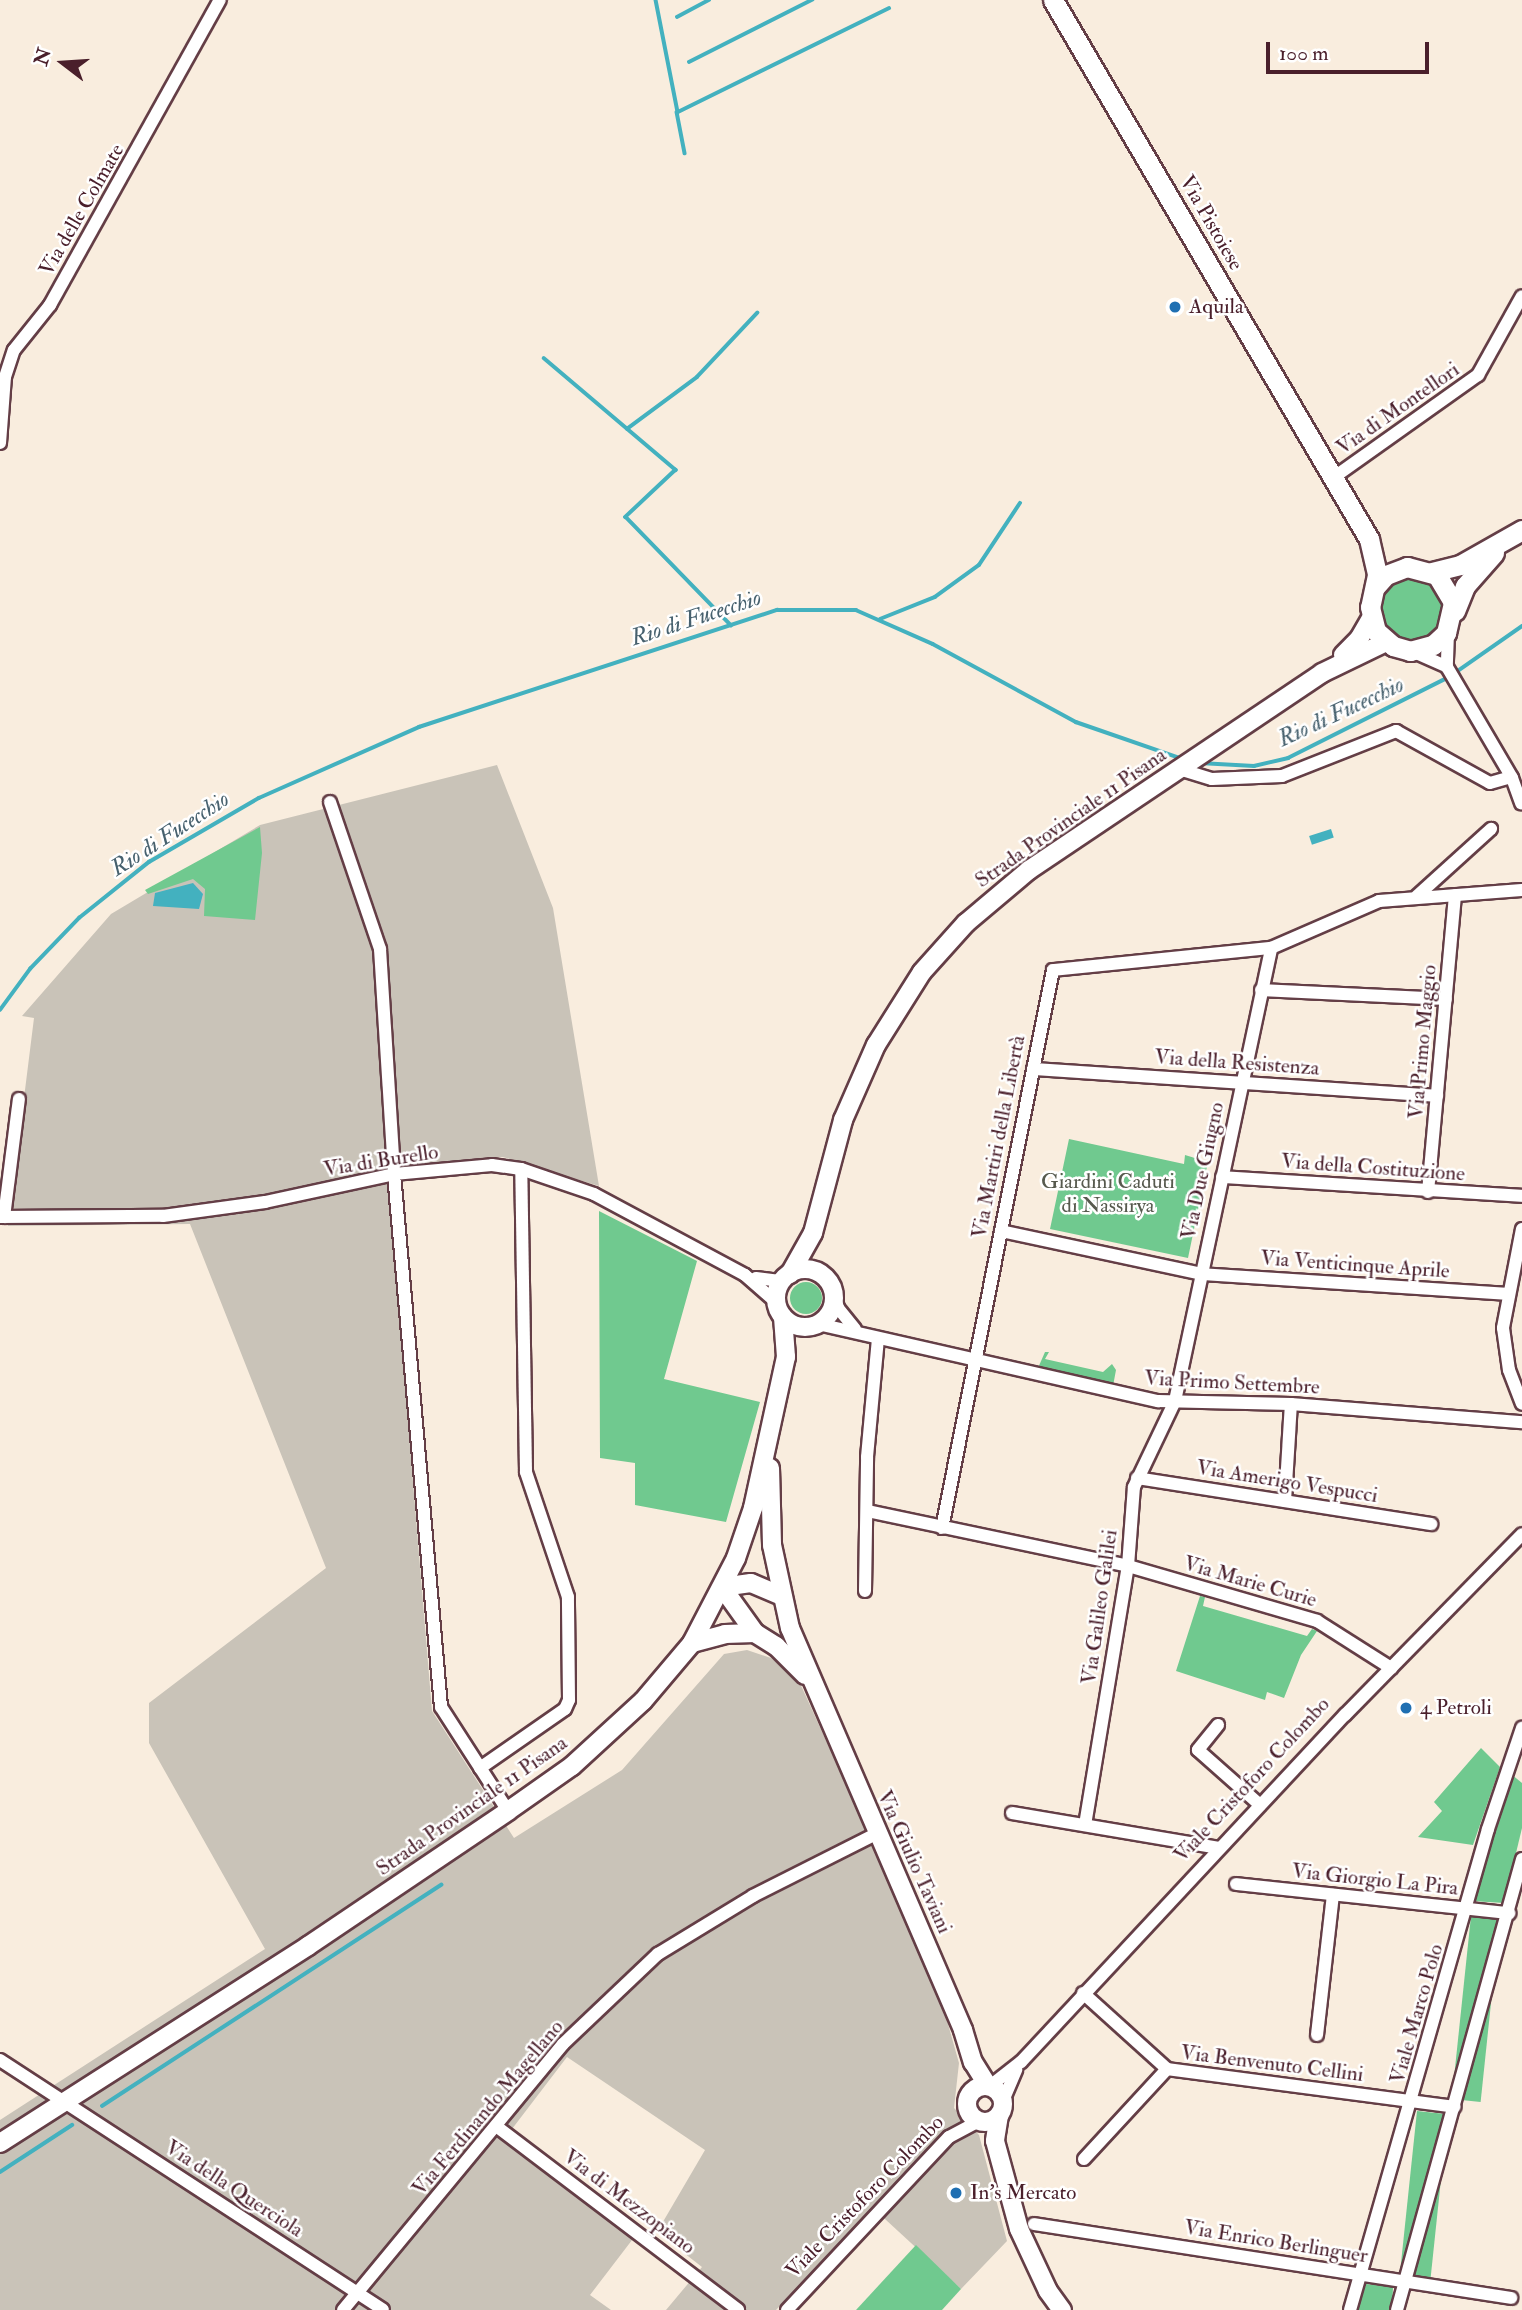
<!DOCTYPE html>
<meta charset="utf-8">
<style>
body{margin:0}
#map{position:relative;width:1522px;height:2310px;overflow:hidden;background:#f9edde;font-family:"IM FELL Double Pica",serif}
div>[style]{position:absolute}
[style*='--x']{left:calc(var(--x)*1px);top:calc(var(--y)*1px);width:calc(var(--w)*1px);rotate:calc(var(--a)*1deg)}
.industrial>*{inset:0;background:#c9c3b8}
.green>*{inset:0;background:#70c98f;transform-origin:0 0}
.round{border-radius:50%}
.water>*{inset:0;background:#43b1bf;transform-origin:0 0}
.stream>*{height:3.5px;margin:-1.75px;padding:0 1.75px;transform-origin:1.75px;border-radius:1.75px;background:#43b1bf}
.roads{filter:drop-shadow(2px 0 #643e46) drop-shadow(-2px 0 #643e46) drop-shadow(0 2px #643e46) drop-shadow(0 -2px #643e46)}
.minor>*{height:12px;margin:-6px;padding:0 6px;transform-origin:6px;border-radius:6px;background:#fff}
.secondary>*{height:18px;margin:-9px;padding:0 9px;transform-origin:9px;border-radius:9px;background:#fff}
.secondary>.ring{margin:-9px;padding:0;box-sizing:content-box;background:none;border:18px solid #fff;border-radius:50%}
.primary>*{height:19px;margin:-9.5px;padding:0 9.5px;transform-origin:9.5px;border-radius:9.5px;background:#fff}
.dots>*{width:19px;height:19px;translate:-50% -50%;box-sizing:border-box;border:4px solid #fff;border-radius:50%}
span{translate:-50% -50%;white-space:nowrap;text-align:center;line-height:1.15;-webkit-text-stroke:5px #fff;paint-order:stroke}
.street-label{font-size:21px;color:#4a1f2b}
.poi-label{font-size:21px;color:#4a1f2b}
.left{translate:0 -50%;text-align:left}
.park-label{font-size:21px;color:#575a4e}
.water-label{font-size:23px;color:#47616e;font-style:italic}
.north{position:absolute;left:28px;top:28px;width:70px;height:70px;-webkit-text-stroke:5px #fff;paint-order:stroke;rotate:287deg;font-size:19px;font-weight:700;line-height:28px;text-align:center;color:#4a1f2b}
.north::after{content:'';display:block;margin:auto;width:24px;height:32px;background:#4a1f2b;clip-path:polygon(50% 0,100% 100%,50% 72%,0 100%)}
.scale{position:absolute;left:1266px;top:42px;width:163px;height:32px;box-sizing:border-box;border:4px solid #4a1f2b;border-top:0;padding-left:9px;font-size:21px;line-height:24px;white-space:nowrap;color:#4a1f2b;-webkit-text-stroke:5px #fff;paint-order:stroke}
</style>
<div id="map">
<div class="industrial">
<i style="clip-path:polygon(497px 765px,553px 908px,599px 1186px,503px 1157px,387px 1168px,432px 1711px,514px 1838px,622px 1770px,724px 1654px,747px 1650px,771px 1658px,799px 1681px,937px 1985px,959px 2063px,954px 2108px,979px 2135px,1007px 2241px,961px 2289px,873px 2208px,776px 2310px,666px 2310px,702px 2267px,657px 2232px,705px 2150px,567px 2057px,512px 2129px,642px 2227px,590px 2295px,611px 2310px,0 2310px,0 2120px,265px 1949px,149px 1743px,149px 1703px,326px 1568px,190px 1224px,8px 1226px,34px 1018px,22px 1016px,111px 914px,260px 825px)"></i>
</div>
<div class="green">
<i class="round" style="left:1380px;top:578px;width:64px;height:64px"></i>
<i style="clip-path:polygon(260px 827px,262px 853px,255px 920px,204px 916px,205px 889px,193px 879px,148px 894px,145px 890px)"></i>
<i style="clip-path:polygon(1069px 1139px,1184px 1164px,1185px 1155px,1208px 1162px,1188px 1258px,1050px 1229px)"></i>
<i style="clip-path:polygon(599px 1211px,697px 1261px,664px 1379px,760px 1402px,726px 1522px,635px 1505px,635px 1463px,600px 1458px)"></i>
<i class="round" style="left:790px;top:1282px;width:32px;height:32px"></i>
<i style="clip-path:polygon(1045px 1352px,1049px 1352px,1045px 1359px,1103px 1372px,1112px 1364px,1116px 1370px,1113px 1386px,1038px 1368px)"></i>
<i style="clip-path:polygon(1200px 1596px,1205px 1597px,1203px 1606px,1307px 1636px,1312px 1629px,1317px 1631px,1301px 1655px,1284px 1698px,1267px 1692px,1265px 1700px,1176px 1671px)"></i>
<i style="clip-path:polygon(1481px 1748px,1500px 1767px,1473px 1845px,1418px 1837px,1442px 1811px,1434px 1802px)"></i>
<i style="clip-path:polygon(1511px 1774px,1522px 1783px,1522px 1828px,1504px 1903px,1472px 1901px)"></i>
<i style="left:1471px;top:1916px;width:29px;height:184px;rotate:6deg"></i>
<i style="left:1417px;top:2111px;width:31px;height:166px;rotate:6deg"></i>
<i style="clip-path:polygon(916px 2245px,961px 2289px,942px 2310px,856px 2310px)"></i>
<i style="clip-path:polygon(1366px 2284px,1393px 2287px,1392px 2310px,1358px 2310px)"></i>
</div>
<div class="water">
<i style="left:1331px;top:829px;width:9px;height:23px;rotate:72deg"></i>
<i style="clip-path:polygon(193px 883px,203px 894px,199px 909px,153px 906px,155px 893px)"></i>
</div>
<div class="stream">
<i style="--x:656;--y:0;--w:114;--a:78.9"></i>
<i style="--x:678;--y:112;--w:235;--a:-26.2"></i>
<i style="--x:677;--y:17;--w:36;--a:-28"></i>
<i style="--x:689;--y:62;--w:138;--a:-26.8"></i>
<i style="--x:677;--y:112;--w:42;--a:79"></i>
<i style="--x:544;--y:358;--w:173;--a:40.3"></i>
<i style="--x:676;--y:470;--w:69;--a:136.8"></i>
<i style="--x:626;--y:517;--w:151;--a:45.8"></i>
<i style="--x:627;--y:429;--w:87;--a:-36.6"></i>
<i style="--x:697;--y:377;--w:88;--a:-46.8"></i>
<i style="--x:880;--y:619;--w:59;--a:-21.8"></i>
<i style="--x:935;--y:597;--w:54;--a:-36"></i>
<i style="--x:979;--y:565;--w:74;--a:-56.5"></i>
<i style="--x:1455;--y:673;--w:82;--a:-35"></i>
<i style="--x:1200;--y:763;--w:54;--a:3.2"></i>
<i style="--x:1254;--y:766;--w:35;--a:-13"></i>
<i style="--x:1288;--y:758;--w:180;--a:-26.7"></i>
<i style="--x:0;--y:1010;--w:51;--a:-53.8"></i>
<i style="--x:30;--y:969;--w:71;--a:-46.1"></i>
<i style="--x:79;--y:918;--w:90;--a:-38.7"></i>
<i style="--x:149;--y:862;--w:127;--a:-30.2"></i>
<i style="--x:259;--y:798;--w:175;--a:-23.9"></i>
<i style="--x:419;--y:727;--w:377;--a:-18.1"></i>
<i style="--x:777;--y:610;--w:79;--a:0"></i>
<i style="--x:856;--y:610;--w:84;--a:23.8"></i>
<i style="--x:933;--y:644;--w:163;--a:28.6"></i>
<i style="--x:1076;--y:722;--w:113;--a:19.1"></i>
<i style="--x:102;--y:2106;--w:405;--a:-33.1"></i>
<i style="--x:0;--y:2172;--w:86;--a:-33.1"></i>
</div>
<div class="roads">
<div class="minor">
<i style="--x:0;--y:443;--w:66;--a:-85.7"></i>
<i style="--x:5;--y:377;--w:28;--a:-72"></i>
<i style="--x:14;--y:350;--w:58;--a:-51.3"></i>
<i style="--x:50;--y:305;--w:349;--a:-60.9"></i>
<i style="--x:1333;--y:478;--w:178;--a:-35.4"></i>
<i style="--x:1478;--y:375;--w:90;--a:-60.9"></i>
<i style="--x:1448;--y:632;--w:35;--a:92"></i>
<i style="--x:1447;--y:667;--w:129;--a:59.6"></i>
<i style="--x:1512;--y:778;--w:27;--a:70"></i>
<i style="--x:1414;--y:652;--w:36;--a:24"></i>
<i style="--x:1179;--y:769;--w:34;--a:17"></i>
<i style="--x:1212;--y:779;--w:70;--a:-2.5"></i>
<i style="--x:1282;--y:776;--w:123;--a:-21.5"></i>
<i style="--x:1396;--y:731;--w:107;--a:29"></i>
<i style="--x:1490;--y:783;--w:22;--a:-16"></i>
<i style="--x:330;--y:802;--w:155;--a:71.2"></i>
<i style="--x:380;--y:949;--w:225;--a:86.4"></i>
<i style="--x:394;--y:1174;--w:535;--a:84.96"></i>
<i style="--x:441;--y:1707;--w:124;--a:57.2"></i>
<i style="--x:1417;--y:896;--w:100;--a:-42.2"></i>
<i style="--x:1261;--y:990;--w:185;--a:2.8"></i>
<i style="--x:1033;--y:1069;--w:405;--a:3.8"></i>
<i style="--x:1222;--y:1177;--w:301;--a:3.6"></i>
<i style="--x:1428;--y:1192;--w:298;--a:-84.8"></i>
<i style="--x:0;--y:1217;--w:163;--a:-0.4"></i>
<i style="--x:163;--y:1216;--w:103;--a:-7.8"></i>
<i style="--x:265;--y:1202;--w:132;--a:-12.2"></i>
<i style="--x:394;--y:1174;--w:98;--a:-5.2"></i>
<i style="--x:492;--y:1165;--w:29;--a:8"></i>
<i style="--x:521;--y:1169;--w:77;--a:18.9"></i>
<i style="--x:594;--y:1194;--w:171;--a:28.2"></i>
<i style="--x:745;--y:1275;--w:41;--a:41.1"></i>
<i style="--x:4;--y:1217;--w:119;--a:-82.8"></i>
<i style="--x:1522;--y:1229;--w:101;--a:100.9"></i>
<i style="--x:1503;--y:1328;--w:42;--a:81.9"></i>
<i style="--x:1509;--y:1370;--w:36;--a:69"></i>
<i style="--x:1001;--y:1231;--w:205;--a:12.1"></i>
<i style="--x:1201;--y:1274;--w:307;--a:3.7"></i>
<i style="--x:756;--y:1278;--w:26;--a:7"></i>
<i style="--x:832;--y:1289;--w:20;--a:72"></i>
<i style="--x:838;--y:1308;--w:27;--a:51"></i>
<i style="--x:818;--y:1324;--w:349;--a:12.8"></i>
<i style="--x:1158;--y:1401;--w:133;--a:1.3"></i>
<i style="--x:1291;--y:1404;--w:232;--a:4.5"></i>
<i style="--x:1137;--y:1478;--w:298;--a:8.9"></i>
<i style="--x:1285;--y:1501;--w:97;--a:-86.5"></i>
<i style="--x:868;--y:1511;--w:266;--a:11.9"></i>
<i style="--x:1128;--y:1566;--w:197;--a:16.2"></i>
<i style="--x:1317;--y:1621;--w:88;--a:32.4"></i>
<i style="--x:942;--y:1528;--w:569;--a:-78.75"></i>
<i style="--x:1053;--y:970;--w:219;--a:-5.8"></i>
<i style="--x:1271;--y:948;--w:118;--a:-23.5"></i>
<i style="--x:1379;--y:901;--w:143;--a:-4.4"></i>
<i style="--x:865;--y:1591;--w:134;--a:-89.1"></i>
<i style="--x:867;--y:1457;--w:119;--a:-84.7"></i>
<i style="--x:1218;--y:1725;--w:32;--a:129"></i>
<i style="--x:1198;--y:1750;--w:83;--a:41.6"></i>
<i style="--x:480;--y:1768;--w:103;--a:-34.8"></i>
<i style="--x:565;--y:1709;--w:10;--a:-66"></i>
<i style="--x:569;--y:1700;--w:103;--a:-90.6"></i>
<i style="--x:568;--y:1597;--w:132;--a:-108.6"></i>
<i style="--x:526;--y:1472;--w:303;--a:-90.9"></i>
<i style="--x:1012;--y:1813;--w:210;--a:9.6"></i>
<i style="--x:1085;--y:1825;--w:263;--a:-80.6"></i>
<i style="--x:1128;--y:1566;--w:79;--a:-85.7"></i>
<i style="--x:1134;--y:1487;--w:95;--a:-64.5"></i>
<i style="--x:1175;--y:1401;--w:463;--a:-78"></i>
<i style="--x:1236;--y:1884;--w:275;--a:6.1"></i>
<i style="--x:1083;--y:1993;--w:113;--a:42.1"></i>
<i style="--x:1167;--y:2069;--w:290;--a:7.5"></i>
<i style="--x:1317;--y:2035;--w:141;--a:-83.5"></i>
<i style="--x:0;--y:2060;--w:457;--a:33.1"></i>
<i style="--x:990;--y:2086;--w:39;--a:-38"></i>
<i style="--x:1021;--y:2062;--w:475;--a:-47"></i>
<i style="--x:1345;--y:1715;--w:253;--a:-45.6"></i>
<i style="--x:1003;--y:2101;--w:34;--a:-67"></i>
<i style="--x:496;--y:2126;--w:304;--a:37.2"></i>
<i style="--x:1084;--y:2159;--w:122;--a:-47.3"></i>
<i style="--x:1034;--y:2224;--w:483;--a:8.8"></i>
<i style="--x:343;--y:2310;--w:345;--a:-50.4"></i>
<i style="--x:563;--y:2044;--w:131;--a:-43.5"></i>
<i style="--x:658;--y:1954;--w:111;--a:-31.4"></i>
<i style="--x:753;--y:1896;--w:138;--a:-26.8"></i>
<i style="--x:787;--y:2310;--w:237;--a:-46.9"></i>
<i style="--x:949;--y:2137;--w:34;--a:-28"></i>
<i style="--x:1350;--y:2310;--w:500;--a:-73.99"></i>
<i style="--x:1488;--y:1829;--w:107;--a:-71.4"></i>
<i style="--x:1397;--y:2310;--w:468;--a:-74.5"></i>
</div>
<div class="secondary">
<i style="--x:1343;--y:655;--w:23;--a:-45"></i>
<i style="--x:1359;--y:639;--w:24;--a:-60"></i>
<i class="ring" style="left:776px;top:1269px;width:40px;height:40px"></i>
<i style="--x:790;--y:1274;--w:47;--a:-60.7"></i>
<i style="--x:813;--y:1233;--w:117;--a:-75.1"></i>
<i style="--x:843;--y:1120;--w:82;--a:-66.3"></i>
<i style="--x:876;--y:1045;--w:86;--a:-57.8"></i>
<i style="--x:922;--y:972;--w:66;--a:-48.1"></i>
<i style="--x:966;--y:923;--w:82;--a:-40.1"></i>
<i style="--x:1029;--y:870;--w:353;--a:-33.9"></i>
<i style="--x:1322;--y:673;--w:71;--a:-25.8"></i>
<i style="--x:770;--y:1468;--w:77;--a:88.5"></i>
<i style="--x:772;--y:1545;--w:85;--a:77.8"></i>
<i style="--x:790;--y:1628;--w:438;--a:66.7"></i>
<i style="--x:963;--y:2030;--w:34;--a:73"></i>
<i style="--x:973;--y:2062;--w:28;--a:58"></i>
<i style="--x:722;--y:1587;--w:29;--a:-8"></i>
<i style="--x:751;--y:1583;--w:34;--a:23"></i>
<i style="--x:722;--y:1587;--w:57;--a:54.3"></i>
<i style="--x:692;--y:1643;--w:34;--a:-15"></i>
<i style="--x:725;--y:1634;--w:30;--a:-2"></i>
<i style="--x:755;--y:1633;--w:25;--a:32"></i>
<i style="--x:776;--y:1646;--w:41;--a:45"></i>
<i class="ring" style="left:967px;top:2086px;width:18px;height:18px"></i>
<i style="--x:999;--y:2115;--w:26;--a:99"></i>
<i style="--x:995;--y:2141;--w:91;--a:74.7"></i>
<i style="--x:1019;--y:2229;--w:68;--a:64.9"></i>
<i style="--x:1048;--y:2291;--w:24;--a:54"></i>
<i style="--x:0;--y:2143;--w:366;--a:-32.6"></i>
<i style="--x:308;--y:1946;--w:241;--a:-34"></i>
<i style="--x:508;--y:1811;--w:78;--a:-35.1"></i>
<i style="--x:572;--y:1766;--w:96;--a:-42.5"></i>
<i style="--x:643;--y:1701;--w:76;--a:-49.8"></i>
<i style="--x:692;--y:1643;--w:96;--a:-62.6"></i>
<i style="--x:736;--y:1558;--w:53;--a:-71.2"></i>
<i style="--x:753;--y:1508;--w:155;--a:-77.7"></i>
<i style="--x:786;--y:1357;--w:40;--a:-94.3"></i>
</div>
<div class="primary">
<i style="--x:1053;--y:0;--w:625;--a:59.62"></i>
<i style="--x:1369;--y:539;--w:37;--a:77"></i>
<i style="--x:1377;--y:575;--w:33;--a:102"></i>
<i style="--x:1370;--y:607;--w:25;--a:76"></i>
<i style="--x:1376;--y:631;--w:23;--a:41"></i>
<i style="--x:1393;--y:646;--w:18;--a:16"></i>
<i style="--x:1410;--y:651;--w:24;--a:-15"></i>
<i style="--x:1433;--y:645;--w:18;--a:-43"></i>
<i style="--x:1446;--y:633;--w:32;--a:-77"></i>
<i style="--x:1453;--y:602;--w:31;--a:-121"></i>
<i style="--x:1437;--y:575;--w:31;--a:-165"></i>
<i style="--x:1407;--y:567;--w:22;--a:159"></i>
<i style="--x:1386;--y:575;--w:15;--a:132"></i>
<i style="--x:1432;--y:572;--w:29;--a:-14"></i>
<i style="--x:1460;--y:565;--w:71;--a:-29.4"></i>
<i style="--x:1455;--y:611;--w:27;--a:-68"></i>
<i style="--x:1465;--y:586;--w:44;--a:-48.7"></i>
</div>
</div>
<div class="dots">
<i style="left:1175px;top:307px;background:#1f6fb2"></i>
<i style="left:1406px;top:1708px;background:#1f6fb2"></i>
<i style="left:956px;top:2193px;background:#1f6fb2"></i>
</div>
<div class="street-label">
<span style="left:82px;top:210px;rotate:-60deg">Via delle Colmate</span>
<span style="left:1211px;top:223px;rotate:60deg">Via Pistoiese</span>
<span style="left:1398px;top:409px;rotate:-35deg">Via di Montellori</span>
<span style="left:1071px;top:818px;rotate:-35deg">Strada Provinciale 11 Pisana</span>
<span style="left:1423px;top:1042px;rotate:-85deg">Via Primo Maggio</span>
<span style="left:1237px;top:1063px;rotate:4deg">Via della Resistenza</span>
<span style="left:999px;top:1137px;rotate:-79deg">Via Martiri della Libertà</span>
<span style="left:381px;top:1161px;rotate:-9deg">Via di Burello</span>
<span style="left:1373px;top:1168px;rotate:4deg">Via della Costituzione</span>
<span style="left:1203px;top:1171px;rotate:-78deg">Via Due Giugno</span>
<span style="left:1355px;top:1265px;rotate:4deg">Via Venticinque Aprile</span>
<span style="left:1232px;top:1383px;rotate:3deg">Via Primo Settembre</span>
<span style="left:1287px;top:1482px;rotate:9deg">Via Amerigo Vespucci</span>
<span style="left:1250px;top:1582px;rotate:16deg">Via Marie Curie</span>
<span style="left:1100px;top:1607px;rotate:-82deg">Via Galileo Galilei</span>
<span style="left:1252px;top:1780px;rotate:-47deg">Viale Cristoforo Colombo</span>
<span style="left:472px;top:1806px;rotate:-35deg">Strada Provinciale 11 Pisana</span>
<span style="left:914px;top:1862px;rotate:66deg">Via Giulio Taviani</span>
<span style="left:1375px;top:1880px;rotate:6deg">Via Giorgio La Pira</span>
<span style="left:1417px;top:2014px;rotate:-74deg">Viale Marco Polo</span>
<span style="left:1272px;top:2064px;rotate:7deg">Via Benvenuto Cellini</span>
<span style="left:488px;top:2108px;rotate:-50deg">Via Ferdinando Magellano</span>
<span style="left:234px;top:2189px;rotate:33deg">Via della Querciola</span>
<span style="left:865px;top:2197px;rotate:-46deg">Viale Cristoforo Colombo</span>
<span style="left:629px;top:2202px;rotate:37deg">Via di Mezzopiano</span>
<span style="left:1276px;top:2242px;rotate:9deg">Via Enrico Berlinguer</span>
</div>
<div class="poi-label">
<span class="left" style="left:1189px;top:307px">Aquila</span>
<span class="left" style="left:1420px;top:1708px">4 Petroli</span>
<span class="left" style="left:970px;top:2193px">In's Mercato</span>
</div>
<div class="park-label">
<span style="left:1108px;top:1194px">Giardini Caduti<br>di Nassirya</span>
</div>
<div class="water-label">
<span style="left:696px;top:618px;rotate:-18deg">Rio di Fucecchio</span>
<span style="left:1341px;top:712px;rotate:-25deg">Rio di Fucecchio</span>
<span style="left:170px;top:834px;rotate:-33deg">Rio di Fucecchio</span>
</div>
<div class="north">N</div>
<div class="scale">100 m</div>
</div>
